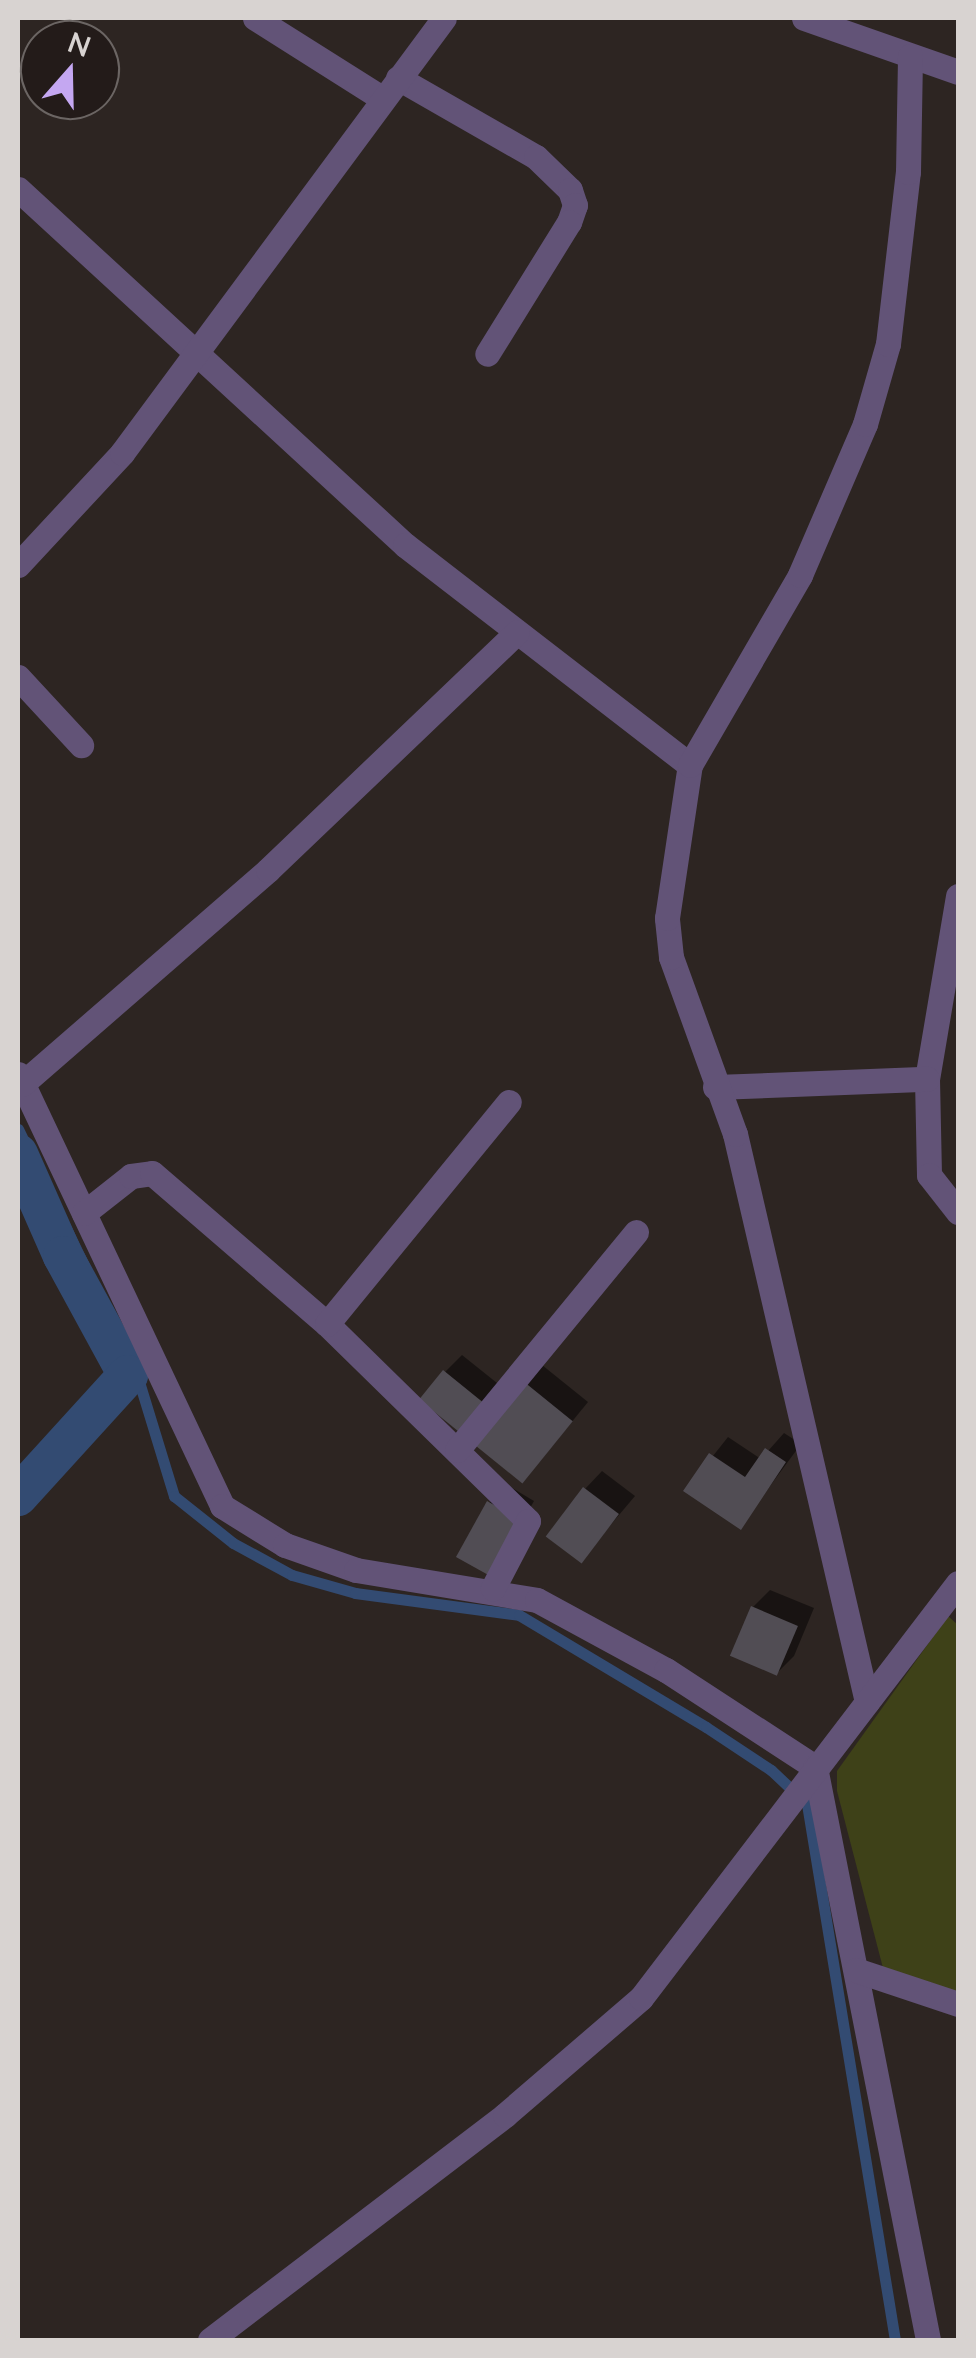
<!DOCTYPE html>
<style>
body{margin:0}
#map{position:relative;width:976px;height:2358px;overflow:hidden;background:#2d2522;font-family:Lato,sans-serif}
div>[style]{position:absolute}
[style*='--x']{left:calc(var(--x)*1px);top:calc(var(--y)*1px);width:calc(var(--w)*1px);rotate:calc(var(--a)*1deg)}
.green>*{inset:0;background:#3e4118}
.shadow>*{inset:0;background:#0007}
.stream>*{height:11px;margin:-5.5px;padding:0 5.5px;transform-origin:5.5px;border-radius:5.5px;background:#334b72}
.canal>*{height:40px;margin:-20px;padding:0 20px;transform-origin:20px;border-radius:20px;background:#334b72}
.building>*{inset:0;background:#514d54;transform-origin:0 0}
.minor>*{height:25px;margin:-12.5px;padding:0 12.5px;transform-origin:12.5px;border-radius:12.5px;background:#625377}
span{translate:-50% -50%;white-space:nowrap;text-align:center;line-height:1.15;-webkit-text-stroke:8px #231b19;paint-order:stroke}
.frame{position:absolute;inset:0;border:20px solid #d8d3d1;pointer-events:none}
.north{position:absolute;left:20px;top:20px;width:100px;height:100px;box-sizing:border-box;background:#231b19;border:2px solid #6b6563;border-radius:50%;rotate:20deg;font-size:28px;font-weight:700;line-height:40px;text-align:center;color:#d8d3d1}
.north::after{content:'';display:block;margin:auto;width:35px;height:45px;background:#c4a7f1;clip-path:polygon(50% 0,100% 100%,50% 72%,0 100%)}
</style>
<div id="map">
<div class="green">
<i style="clip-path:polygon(948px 1616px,958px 1625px,958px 2009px,883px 1968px,837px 1791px,837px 1771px)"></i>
</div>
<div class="shadow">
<i style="clip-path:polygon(462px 1355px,502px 1387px,481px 1414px,445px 1372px)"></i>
<i style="clip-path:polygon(542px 1365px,588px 1402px,539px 1462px,525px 1383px)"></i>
<i style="clip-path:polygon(784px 1433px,801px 1444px,740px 1527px,686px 1490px,728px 1437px,761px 1459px)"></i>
<i style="clip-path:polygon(602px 1471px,635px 1496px,581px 1560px,585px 1489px)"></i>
<i style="clip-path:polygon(507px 1485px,534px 1501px,504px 1554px,489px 1503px)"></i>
<i style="clip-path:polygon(770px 1590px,814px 1608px,794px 1656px,777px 1673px,753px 1607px)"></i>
</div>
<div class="stream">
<i style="--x:18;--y:1129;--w:273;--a:64.2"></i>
<i style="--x:137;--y:1375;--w:127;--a:73"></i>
<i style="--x:174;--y:1496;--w:75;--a:38.5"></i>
<i style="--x:233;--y:1543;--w:67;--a:28.5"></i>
<i style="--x:292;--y:1575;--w:66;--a:15.9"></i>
<i style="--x:355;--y:1593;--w:165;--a:7.6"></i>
<i style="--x:519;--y:1615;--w:218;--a:30.9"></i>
<i style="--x:706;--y:1727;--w:78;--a:33.5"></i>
<i style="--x:771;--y:1770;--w:50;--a:43.4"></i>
<i style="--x:807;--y:1804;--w:543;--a:80.68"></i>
</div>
<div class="canal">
<i style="--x:18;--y:1154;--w:111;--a:66.2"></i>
<i style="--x:63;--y:1256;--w:136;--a:61.4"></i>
<i style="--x:128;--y:1375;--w:164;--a:132.3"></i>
</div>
<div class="building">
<i style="left:443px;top:1370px;width:56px;height:38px;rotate:39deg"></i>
<i style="left:523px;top:1381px;width:64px;height:80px;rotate:39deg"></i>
<i style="clip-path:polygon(765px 1448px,786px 1462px,741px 1530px,683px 1491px,709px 1453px,745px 1477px)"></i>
<i style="left:583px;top:1487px;width:45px;height:62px;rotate:37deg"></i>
<i style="left:487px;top:1501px;width:37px;height:64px;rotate:29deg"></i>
<i style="left:751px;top:1606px;width:51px;height:54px;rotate:23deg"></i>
</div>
<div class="minor">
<i style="--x:255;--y:18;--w:151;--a:32.3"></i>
<i style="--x:804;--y:18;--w:163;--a:19.3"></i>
<i style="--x:398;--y:78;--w:159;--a:29.8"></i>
<i style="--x:536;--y:157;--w:47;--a:44.1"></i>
<i style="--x:570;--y:190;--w:16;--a:72"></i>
<i style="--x:575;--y:205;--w:18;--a:109"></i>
<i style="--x:569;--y:222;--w:155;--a:121.8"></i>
<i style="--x:18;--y:189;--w:526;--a:42.61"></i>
<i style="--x:405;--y:545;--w:360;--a:37.7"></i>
<i style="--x:18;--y:565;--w:153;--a:-47.1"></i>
<i style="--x:122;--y:453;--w:541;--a:-53.49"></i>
<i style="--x:18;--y:677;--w:93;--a:47.2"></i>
<i style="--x:958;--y:896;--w:186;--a:99.6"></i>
<i style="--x:927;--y:1079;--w:96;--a:88.8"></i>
<i style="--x:929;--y:1175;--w:47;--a:51.9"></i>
<i style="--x:18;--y:1074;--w:478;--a:64.7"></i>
<i style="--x:222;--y:1506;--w:74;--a:31.8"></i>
<i style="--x:285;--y:1545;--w:75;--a:19.4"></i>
<i style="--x:356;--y:1570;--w:183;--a:9.4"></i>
<i style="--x:537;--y:1600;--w:147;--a:28.5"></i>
<i style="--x:666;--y:1670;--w:178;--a:33.1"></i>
<i style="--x:815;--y:1767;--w:584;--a:78.84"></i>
<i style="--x:22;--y:1084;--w:326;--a:-41"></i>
<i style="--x:268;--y:870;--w:344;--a:-43.7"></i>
<i style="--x:715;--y:1087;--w:212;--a:-2.2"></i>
<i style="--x:84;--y:1213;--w:60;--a:-38.2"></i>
<i style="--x:131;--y:1176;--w:21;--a:-8"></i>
<i style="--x:152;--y:1173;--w:231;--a:40.8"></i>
<i style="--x:327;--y:1324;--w:281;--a:44.4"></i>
<i style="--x:528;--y:1521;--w:76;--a:117.6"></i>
<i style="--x:327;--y:1324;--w:287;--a:-50.7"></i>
<i style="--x:457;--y:1450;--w:282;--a:-50.6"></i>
<i style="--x:867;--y:1702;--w:583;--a:-103.08"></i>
<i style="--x:735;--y:1134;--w:188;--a:-109.9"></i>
<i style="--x:671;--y:957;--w:39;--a:-96"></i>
<i style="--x:667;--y:918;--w:155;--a:-81.5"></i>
<i style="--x:690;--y:765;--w:220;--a:-59.9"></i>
<i style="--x:800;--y:575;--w:164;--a:-66.7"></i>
<i style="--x:865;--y:424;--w:83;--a:-74"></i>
<i style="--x:888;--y:344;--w:173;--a:-83.4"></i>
<i style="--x:908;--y:172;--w:116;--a:-89"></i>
<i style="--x:856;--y:1970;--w:108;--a:18.4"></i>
<i style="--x:210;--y:2340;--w:371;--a:-37.3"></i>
<i style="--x:505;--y:2115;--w:179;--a:-40.7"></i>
<i style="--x:641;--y:1998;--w:522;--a:-52.63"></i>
</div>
<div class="frame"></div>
<div class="north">N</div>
</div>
